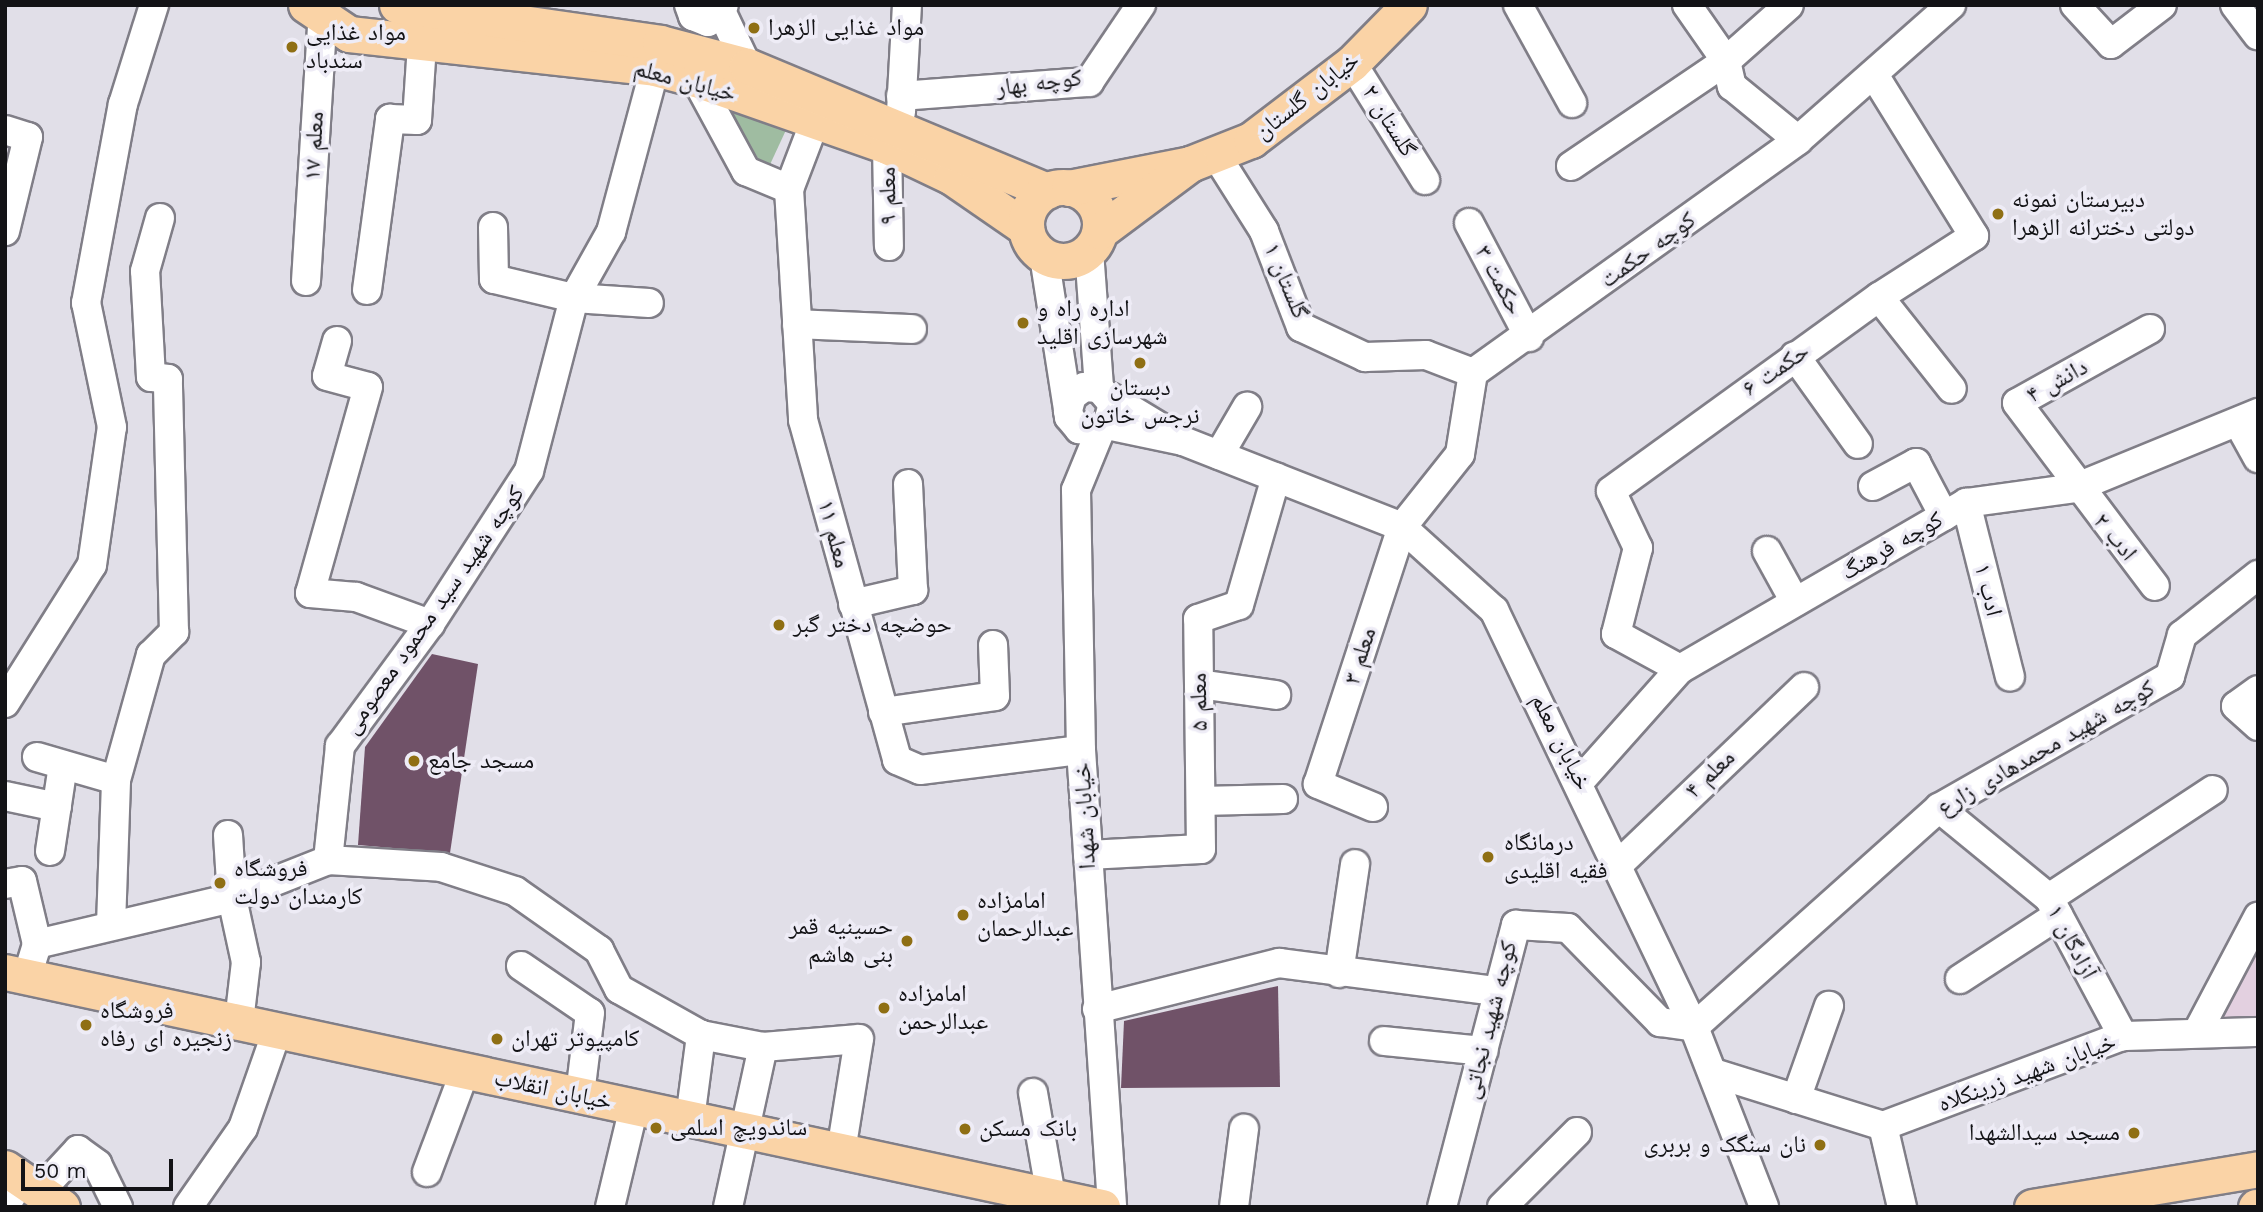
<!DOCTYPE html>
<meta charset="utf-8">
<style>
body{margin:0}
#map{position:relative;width:2263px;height:1212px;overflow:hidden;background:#e1dfe8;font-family:"Work Sans","Noto Naskh Arabic",sans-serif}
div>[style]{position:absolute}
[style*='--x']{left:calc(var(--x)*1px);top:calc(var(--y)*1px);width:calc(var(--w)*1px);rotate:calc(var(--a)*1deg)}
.education>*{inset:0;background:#e3d0e0}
.green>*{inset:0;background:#9fbca1}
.building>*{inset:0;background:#705268}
.roads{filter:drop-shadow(2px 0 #807e87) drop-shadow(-2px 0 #807e87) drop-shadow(0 2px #807e87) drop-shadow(0 -2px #807e87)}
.minor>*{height:28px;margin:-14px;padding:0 14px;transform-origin:14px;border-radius:14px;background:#fff}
.major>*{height:35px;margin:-17.5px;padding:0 17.5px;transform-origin:17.5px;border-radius:17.5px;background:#fad3a6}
.major>.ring{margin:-17.5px;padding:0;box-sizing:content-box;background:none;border:35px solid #fad3a6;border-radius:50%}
.dots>*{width:19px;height:19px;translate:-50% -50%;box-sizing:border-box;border:4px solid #eeecf6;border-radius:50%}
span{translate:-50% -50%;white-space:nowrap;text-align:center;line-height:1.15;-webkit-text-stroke:7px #eeecf6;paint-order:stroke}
.poi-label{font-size:24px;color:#131316}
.left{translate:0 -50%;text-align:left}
.right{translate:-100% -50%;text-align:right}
.street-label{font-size:24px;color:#131316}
.frame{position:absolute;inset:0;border:7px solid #131316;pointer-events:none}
.scale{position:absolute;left:21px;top:1159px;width:152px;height:32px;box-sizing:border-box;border:4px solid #131316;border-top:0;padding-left:9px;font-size:21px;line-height:24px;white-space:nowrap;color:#131316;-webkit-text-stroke:5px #eeecf6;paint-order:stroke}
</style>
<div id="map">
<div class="education">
<i style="clip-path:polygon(2258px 932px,2258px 1020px,2209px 1018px)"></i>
</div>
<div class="green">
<i style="clip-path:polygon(720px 104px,786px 130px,767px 171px)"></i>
</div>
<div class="building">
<i style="clip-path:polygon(432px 654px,478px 664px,450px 853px,358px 845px,365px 747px)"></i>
<i style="clip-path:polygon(1278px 986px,1280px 1087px,1121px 1088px,1124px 1021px)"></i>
</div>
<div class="roads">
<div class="minor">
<i style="--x:689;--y:5;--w:12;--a:70"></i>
<i style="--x:693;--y:16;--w:16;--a:22"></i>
<i style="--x:708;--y:22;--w:23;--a:-47"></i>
<i style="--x:1518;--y:5;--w:112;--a:61.1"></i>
<i style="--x:1687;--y:5;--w:68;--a:55.1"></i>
<i style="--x:1726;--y:61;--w:26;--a:77"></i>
<i style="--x:1732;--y:86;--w:85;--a:39.3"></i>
<i style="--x:2075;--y:5;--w:53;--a:47.3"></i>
<i style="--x:2111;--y:44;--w:64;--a:-37.4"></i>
<i style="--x:2235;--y:5;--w:38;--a:53"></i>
<i style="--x:722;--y:13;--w:59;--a:64.7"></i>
<i style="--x:1352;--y:63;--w:138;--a:58"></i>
<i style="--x:696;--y:79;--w:105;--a:61.5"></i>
<i style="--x:746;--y:171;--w:47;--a:22.7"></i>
<i style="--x:901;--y:96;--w:189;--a:-4.3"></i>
<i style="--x:1089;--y:82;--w:93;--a:-56"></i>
<i style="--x:901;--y:112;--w:107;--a:-86.8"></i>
<i style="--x:815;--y:121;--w:73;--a:110.9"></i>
<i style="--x:789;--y:189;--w:231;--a:86.5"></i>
<i style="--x:803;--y:420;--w:353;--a:74.5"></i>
<i style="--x:897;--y:760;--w:25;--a:23"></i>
<i style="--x:920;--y:770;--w:162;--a:-7.1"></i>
<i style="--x:5;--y:130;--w:24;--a:17"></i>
<i style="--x:28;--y:137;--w:97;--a:103.7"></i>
<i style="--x:887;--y:146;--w:100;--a:88.9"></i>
<i style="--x:1216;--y:155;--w:90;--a:57.7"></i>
<i style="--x:1264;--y:231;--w:103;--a:68.9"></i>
<i style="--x:1301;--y:327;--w:71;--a:25.1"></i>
<i style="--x:1365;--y:357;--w:61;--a:-1.9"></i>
<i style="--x:1426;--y:355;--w:50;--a:21"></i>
<i style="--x:1571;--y:166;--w:187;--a:-34.1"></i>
<i style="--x:1726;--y:61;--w:84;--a:-41.6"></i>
<i style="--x:1469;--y:223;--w:129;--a:62.2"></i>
<i style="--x:493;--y:227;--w:52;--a:88.9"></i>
<i style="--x:494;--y:279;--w:82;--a:13.4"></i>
<i style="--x:574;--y:298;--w:75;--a:3.8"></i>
<i style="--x:1089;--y:251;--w:137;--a:85.8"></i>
<i style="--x:1044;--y:256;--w:156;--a:81.1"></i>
<i style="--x:1068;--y:410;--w:7;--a:82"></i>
<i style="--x:1069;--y:417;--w:16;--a:50"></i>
<i style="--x:1079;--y:429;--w:15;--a:8"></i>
<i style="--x:1094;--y:431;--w:14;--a:-25"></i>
<i style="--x:1107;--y:425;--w:22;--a:-74"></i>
<i style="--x:1113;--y:404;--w:21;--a:-131"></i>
<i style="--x:1099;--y:388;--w:15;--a:-176"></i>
<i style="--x:1084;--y:387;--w:15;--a:143"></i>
<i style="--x:1072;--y:396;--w:15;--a:106"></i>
<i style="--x:306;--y:281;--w:271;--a:-86.4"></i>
<i style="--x:367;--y:290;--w:173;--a:-82.3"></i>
<i style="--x:390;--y:119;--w:27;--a:2"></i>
<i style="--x:417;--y:120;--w:76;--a:-86.2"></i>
<i style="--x:1879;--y:297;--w:117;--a:51.6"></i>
<i style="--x:797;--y:324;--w:115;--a:2.5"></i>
<i style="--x:2150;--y:329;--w:152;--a:150.9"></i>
<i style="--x:2017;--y:403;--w:229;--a:53"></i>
<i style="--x:337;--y:341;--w:36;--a:106"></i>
<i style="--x:327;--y:376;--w:42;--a:15"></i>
<i style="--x:368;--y:387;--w:214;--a:105.7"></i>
<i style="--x:310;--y:593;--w:46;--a:5"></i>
<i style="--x:356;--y:597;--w:79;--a:20"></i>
<i style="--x:1795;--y:356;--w:108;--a:54.4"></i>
<i style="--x:2239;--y:424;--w:39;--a:61"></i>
<i style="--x:1107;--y:425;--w:78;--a:11.9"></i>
<i style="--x:1183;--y:441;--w:85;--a:-148.9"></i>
<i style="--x:1101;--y:429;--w:66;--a:112.3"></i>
<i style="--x:1076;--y:490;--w:260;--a:88.9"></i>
<i style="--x:1081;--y:750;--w:458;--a:86.1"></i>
<i style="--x:1183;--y:441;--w:235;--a:21.4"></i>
<i style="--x:1402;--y:527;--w:124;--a:42.1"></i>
<i style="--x:1494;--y:610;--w:462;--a:64.4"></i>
<i style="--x:1694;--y:1027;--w:193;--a:68.7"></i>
<i style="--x:1219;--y:455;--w:56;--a:-59.7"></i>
<i style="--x:1873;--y:486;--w:49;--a:-28.1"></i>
<i style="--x:1916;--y:463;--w:60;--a:62.2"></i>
<i style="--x:1966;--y:503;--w:179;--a:75.8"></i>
<i style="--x:1767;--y:551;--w:58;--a:61.2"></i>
<i style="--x:853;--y:604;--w:62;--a:-13.1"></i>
<i style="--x:913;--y:590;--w:106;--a:-92.7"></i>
<i style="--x:1680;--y:669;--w:73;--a:-151.3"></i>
<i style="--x:1616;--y:634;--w:89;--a:-75.7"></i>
<i style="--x:1638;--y:548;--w:63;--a:-115.3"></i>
<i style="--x:1611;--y:491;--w:331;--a:-35.9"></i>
<i style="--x:1879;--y:297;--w:113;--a:-32.7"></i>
<i style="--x:1974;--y:236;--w:190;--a:-121.8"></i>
<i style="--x:1199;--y:684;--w:78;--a:8.1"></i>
<i style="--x:2258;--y:690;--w:27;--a:144"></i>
<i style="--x:2236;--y:706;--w:30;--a:42"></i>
<i style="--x:5;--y:703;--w:163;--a:-57.8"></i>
<i style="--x:92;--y:565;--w:139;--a:-81.8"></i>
<i style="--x:112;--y:427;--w:127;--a:-101.8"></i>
<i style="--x:86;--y:303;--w:202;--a:-79.5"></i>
<i style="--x:123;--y:104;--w:104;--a:-72.6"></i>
<i style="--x:883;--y:712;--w:113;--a:-8.1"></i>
<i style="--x:995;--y:696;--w:51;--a:-92.2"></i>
<i style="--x:37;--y:757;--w:82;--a:16.2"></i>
<i style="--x:1581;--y:780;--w:149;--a:-48.3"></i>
<i style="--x:1680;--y:669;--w:331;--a:-30.1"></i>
<i style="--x:1966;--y:503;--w:110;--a:-7.8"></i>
<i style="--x:2075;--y:488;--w:198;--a:-22.3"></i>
<i style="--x:5;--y:796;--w:53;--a:11.9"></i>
<i style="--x:1201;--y:801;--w:82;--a:-1.4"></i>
<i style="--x:1373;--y:807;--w:60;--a:-157.3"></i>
<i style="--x:1318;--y:784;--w:270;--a:-71.9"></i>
<i style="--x:1402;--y:527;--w:93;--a:-51.5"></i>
<i style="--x:1460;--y:454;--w:82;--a:-80.9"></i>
<i style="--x:1473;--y:373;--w:400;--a:-35.6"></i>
<i style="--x:1798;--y:140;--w:204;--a:-41.4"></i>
<i style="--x:1939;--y:808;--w:142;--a:39.3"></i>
<i style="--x:2049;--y:898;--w:157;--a:61.8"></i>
<i style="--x:228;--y:835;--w:63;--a:86.4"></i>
<i style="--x:232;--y:898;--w:66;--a:77.7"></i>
<i style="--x:246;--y:962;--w:60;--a:96.7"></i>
<i style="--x:50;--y:851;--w:87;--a:-81.4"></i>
<i style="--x:1088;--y:855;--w:113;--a:-3"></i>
<i style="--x:1201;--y:849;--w:230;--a:-90.7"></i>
<i style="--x:1198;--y:619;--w:43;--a:-18.9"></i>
<i style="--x:1239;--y:605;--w:133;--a:-73.9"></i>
<i style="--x:328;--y:860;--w:113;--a:3.5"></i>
<i style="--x:441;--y:867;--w:78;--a:18"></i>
<i style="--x:515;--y:891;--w:103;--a:35.1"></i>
<i style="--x:599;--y:950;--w:44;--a:62.9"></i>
<i style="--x:619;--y:989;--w:94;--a:29.3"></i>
<i style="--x:701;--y:1035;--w:63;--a:11"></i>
<i style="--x:763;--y:1047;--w:96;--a:-4.8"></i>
<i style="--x:859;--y:1039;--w:113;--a:99.1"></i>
<i style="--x:1619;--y:864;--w:256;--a:-43.7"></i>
<i style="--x:5;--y:884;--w:17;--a:-10"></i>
<i style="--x:22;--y:881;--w:65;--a:76.6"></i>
<i style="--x:2049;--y:898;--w:196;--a:-33.4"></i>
<i style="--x:111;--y:925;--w:145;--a:-88"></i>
<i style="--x:116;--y:780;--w:130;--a:-74.4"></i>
<i style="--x:151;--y:655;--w:33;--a:-45"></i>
<i style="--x:174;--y:632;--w:253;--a:-91.4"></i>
<i style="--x:168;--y:379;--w:17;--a:-173"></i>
<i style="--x:151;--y:377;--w:106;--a:-93.2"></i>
<i style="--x:145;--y:271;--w:55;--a:-74.2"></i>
<i style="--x:521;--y:966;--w:83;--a:34.3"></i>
<i style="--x:590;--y:1013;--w:83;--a:97"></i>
<i style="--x:1339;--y:973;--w:110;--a:-81.6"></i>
<i style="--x:27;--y:977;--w:34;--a:-73"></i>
<i style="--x:37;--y:944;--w:200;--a:-13.3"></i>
<i style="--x:232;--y:898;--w:103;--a:-21.6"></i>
<i style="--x:328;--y:860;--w:115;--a:-84"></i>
<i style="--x:340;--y:746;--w:152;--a:-53.6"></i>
<i style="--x:430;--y:624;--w:182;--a:-57.1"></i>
<i style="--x:529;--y:471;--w:179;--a:-75.4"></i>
<i style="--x:574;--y:298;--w:76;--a:-60.7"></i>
<i style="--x:611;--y:232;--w:170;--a:-75"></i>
<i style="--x:1960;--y:979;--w:117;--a:-33.1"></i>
<i style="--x:1097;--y:1009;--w:188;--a:-14.2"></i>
<i style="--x:1279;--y:963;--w:219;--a:7.4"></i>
<i style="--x:2199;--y:1029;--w:127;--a:-62.2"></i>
<i style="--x:1384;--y:1041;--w:100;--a:5.7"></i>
<i style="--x:1714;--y:1073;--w:177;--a:17.4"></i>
<i style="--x:1883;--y:1126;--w:256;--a:-20.6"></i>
<i style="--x:2123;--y:1036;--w:135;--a:-1.7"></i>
<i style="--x:1033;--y:1093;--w:105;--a:80.1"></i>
<i style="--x:1796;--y:1099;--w:99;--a:-70.5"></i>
<i style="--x:690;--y:1119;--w:85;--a:-82.5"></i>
<i style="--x:1883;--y:1126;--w:83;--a:76.8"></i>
<i style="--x:427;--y:1172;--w:108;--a:-69.4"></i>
<i style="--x:40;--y:1191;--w:56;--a:-47.2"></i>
<i style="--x:78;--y:1150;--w:24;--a:36"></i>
<i style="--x:97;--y:1164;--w:48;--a:64"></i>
<i style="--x:5;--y:1206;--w:32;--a:-58"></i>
<i style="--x:188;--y:1207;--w:96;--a:-55.2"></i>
<i style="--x:243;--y:1128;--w:103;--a:-70.7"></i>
<i style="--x:610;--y:1207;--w:103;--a:-76.5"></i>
<i style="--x:728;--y:1207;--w:164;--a:-77.7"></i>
<i style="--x:1234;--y:1207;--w:79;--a:-82.7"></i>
<i style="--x:1442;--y:1207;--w:292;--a:-75.3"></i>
<i style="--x:1516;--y:925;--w:52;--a:3.3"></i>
<i style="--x:1568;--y:928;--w:132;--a:45.6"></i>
<i style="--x:1660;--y:1022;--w:34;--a:8"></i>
<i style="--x:1694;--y:1027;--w:329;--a:-41.8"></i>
<i style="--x:1939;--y:808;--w:266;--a:-29.7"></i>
<i style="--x:2170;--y:676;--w:43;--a:-73.7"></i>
<i style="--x:2182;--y:635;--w:97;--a:-38.3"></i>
<i style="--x:1502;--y:1207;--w:106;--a:-45"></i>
</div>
<div class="major">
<i style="--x:306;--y:5;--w:52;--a:34"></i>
<i style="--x:349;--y:34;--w:308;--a:6.3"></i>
<i style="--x:655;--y:68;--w:42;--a:15"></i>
<i style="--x:696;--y:79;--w:202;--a:19.3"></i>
<i style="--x:887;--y:146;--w:72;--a:25.5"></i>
<i style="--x:952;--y:177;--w:90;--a:34.6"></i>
<i style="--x:397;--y:5;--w:266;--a:8.2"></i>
<i style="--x:660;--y:43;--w:90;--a:14.8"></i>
<i style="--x:747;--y:66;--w:325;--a:22.6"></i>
<i style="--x:1190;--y:164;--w:66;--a:-21.5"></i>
<i style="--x:1251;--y:140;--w:127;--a:-37.3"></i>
<i style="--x:1352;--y:63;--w:81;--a:-45.5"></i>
<i class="ring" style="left:1026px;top:187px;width:39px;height:39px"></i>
<i style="--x:1069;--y:188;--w:123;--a:-11.2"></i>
<i style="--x:1190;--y:164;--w:112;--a:143.3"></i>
<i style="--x:5;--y:972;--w:1122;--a:12.09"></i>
<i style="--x:5;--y:1168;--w:69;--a:34.4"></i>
<i style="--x:2032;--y:1207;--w:229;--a:-9.5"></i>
<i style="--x:2256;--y:1207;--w:2;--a:0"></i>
</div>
</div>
<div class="dots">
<i style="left:754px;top:28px;background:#8f6f14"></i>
<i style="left:292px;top:47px;background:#8f6f14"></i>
<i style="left:1998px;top:214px;background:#8f6f14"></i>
<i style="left:1023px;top:323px;background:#8f6f14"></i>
<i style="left:1140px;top:363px;background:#8f6f14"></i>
<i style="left:779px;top:625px;background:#8f6f14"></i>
<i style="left:414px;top:761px;background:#8f6f14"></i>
<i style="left:1488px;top:857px;background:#8f6f14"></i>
<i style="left:220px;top:883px;background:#8f6f14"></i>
<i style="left:963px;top:915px;background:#8f6f14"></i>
<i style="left:907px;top:941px;background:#8f6f14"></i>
<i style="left:884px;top:1008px;background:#8f6f14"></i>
<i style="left:86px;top:1025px;background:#8f6f14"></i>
<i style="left:497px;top:1039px;background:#8f6f14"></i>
<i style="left:656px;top:1128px;background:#8f6f14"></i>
<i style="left:965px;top:1129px;background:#8f6f14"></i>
<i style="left:2134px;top:1133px;background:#8f6f14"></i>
<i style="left:1820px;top:1145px;background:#8f6f14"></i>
</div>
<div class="poi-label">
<span class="left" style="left:768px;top:28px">مواد غذایی الزهرا</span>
<span class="left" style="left:306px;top:47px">مواد غذایی<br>سندباد</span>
<span class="left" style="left:2012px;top:214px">دبیرستان نمونه<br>دولتی دخترانه الزهرا</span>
<span class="left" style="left:1037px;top:323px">اداره راه و<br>شهرسازی اقلید</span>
<span style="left:1140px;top:402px">دبستان<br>نرجس خاتون</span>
<span class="left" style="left:793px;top:625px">حوضچه دختر گبر</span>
<span class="left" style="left:428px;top:761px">مسجد جامع</span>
<span class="left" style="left:1504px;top:857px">درمانگاه<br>فقیه اقلیدی</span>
<span class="left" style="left:234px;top:883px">فروشگاه<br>کارمندان دولت</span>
<span class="left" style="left:977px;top:915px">امامزاده<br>عبدالرحمان</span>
<span class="right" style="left:893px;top:941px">حسینیه قمر<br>بنی هاشم</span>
<span class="left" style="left:898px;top:1008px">امامزاده<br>عبدالرحمن</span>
<span class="left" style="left:100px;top:1025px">فروشگاه<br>زنجیره ای رفاه</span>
<span class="left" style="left:511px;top:1039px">کامپیوتر تهران</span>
<span class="left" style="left:670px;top:1128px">ساندویچ اسلمی</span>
<span class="left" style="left:979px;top:1129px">بانک مسکن</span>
<span class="right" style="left:2120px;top:1133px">مسجد سیدالشهدا</span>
<span class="right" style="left:1806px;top:1145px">نان سنگک و بربری</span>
</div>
<div class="street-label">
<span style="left:685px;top:81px;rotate:15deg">خیابان معلم</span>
<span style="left:1039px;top:83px;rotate:-7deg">کوچه بهار</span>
<span style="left:1307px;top:96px;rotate:-38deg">خیابان گلستان</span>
<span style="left:1389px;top:121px;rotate:58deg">گلستان ۲</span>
<span style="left:314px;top:146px;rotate:-87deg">معلم ۱۷</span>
<span style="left:888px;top:196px;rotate:-91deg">معلم ۹</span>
<span style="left:1648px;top:250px;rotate:-36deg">کوچه حکمت</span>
<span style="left:1499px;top:280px;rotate:62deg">حکمت ۳</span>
<span style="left:1286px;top:281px;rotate:67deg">گلستان ۱</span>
<span style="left:1776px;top:370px;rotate:-35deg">حکمت ۶</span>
<span style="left:2057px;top:381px;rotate:-29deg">دانش ۴</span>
<span style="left:834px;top:534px;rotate:75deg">معلم ۱۱</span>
<span style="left:2115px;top:537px;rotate:51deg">ادب ۲</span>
<span style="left:1892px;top:546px;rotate:-30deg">کوچه فرهنگ</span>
<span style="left:1988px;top:590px;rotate:76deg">ادب ۱</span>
<span style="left:434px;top:610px;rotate:-55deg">کوچه شهید سید محمود معصومی</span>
<span style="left:1360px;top:656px;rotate:-72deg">معلم ۳</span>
<span style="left:1199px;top:702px;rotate:-91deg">معلم ۵</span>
<span style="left:1561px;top:742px;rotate:63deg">خیابان معلم</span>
<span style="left:2046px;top:748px;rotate:-30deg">کوچه شهید محمدهادی زارع</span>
<span style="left:1710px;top:774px;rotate:-44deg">معلم ۴</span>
<span style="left:1085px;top:816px;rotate:-93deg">خیابان شهدا</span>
<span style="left:2072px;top:942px;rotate:62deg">آزادگان ۱</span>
<span style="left:1490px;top:1020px;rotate:-76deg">کوچه شهید نجاتی</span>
<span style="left:2027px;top:1073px;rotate:-20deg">خیابان شهید زرینکلاه</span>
<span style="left:553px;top:1090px;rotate:12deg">خیابان انقلاب</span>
</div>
<div class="frame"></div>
<div class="scale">50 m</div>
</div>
